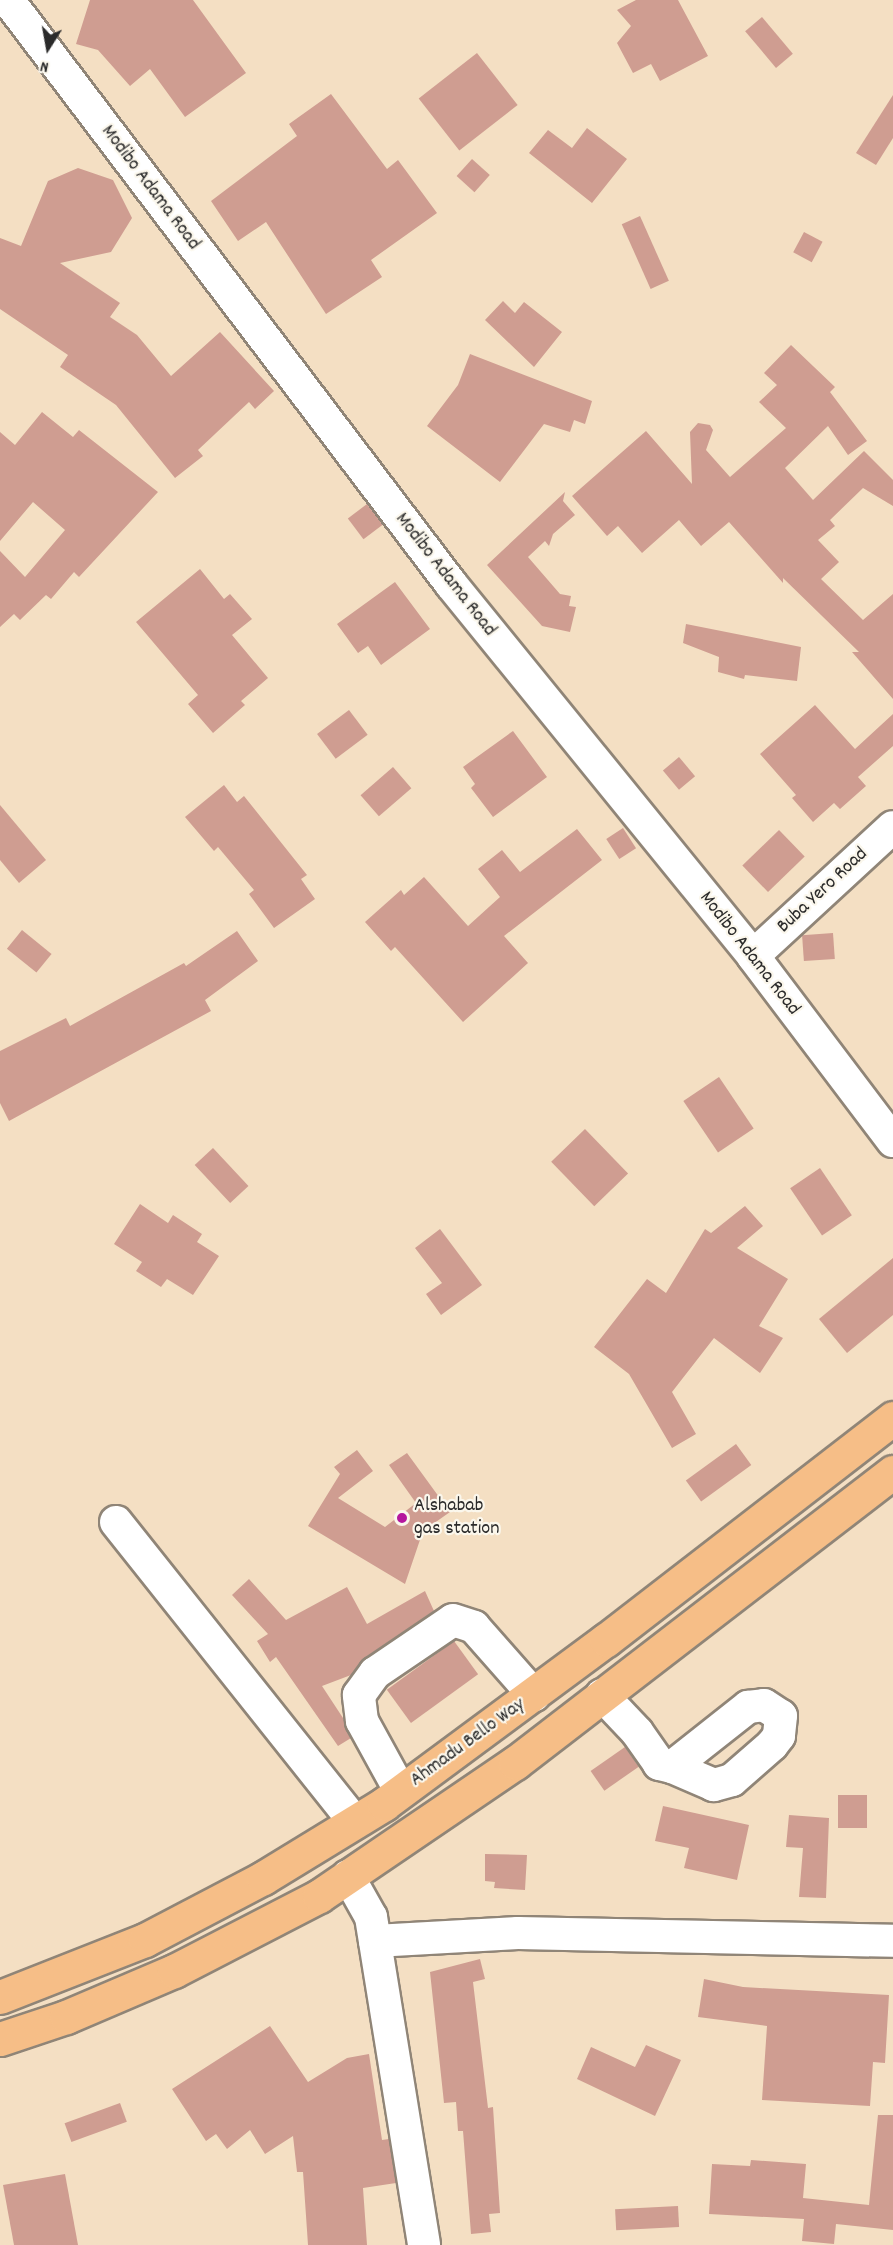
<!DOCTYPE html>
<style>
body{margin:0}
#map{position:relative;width:893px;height:2245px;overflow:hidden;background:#f4dfc3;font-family:Dekko,sans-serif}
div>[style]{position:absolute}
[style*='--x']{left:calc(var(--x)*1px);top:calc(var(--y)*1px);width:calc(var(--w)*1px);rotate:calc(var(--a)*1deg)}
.building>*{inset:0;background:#cf9d91;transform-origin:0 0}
.roads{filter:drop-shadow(2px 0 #908577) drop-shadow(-2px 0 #908577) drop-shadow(0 2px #908577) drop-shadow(0 -2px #908577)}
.minor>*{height:32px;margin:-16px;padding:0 16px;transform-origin:16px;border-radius:16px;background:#fff}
.major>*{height:33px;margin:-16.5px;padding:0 16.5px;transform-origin:16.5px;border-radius:16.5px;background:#f6be87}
.dots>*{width:16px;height:16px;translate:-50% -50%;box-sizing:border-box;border:3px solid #fbf7ec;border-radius:50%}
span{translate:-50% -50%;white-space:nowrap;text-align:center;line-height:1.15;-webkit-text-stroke:4.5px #fbf7ec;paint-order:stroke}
.street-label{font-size:20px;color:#2b2b2b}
.poi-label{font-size:20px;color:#2b2b2b}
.left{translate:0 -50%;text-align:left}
.north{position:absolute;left:18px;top:18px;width:60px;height:60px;-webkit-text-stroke:4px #fbf7ec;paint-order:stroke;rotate:191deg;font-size:16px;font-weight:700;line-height:24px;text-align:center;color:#2b2b2b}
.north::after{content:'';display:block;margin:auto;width:21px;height:27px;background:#2b2b2b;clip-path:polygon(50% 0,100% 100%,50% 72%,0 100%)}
</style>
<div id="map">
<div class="building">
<i style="clip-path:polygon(90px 0,193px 0,246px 73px,185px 117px,150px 69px,130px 86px,98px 50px,76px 44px)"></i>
<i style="clip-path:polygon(636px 0,678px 0,708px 56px,660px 81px,651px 64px,633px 73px,617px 43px,631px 26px,617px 10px)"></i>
<i style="left:762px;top:17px;width:48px;height:22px;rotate:50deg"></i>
<i style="left:477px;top:53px;width:66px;height:74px;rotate:52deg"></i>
<i style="clip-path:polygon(331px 94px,387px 169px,398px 160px,437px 213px,371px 260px,382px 277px,326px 314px,266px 222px,238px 241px,211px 201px,297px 136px,289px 124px)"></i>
<i style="clip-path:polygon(893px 95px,893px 138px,876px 165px,856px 153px)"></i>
<i style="clip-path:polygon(587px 128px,627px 159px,592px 203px,529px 153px,548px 130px,572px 148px)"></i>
<i style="left:472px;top:159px;width:24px;height:23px;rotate:42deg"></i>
<i style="clip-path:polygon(78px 168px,113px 180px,132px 218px,111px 252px,60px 263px,120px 303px,110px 317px,137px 335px,171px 376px,220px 332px,274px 391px,255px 409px,249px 402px,198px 450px,203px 456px,175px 478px,116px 405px,60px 367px,68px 355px,0 309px,0 238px,21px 246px,48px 181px)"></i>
<i style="left:640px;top:216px;width:71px;height:20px;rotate:66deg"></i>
<i style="left:804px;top:232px;width:21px;height:23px;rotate:28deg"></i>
<i style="clip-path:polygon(503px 301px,515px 313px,524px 302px,562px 332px,534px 367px,485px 320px)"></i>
<i style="clip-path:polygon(791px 345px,835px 387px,830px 392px,867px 441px,848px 455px,828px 426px,785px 468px,813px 500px,864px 451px,893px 480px,893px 506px,863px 488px,830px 520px,835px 526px,818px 540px,839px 562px,821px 579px,863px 620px,893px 594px,893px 699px,852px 652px,859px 652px,783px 578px,783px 583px,729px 522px,701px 546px,679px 520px,642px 553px,618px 526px,607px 536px,572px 496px,646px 431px,692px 484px,690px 432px,698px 423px,710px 425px,713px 430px,706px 450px,730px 477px,786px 428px,759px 402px,777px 385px,764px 373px)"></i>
<i style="clip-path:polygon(470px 354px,592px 401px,585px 424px,574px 420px,570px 432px,544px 424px,500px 482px,427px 426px,458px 385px)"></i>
<i style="clip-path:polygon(42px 412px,73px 437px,79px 430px,158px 492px,79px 577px,74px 572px,51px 599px,46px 595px,20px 620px,14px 614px,0 627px,0 551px,25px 577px,65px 530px,33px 502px,0 541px,0 432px,15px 445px)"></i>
<i style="clip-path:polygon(565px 492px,563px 501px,575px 515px,553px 534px,549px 546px,545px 541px,528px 557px,560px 594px,571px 596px,569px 606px,576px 607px,570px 632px,542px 626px,487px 565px)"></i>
<i style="left:367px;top:504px;width:26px;height:24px;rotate:53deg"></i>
<i style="clip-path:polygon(200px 569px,224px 599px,230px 594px,252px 619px,232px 635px,268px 678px,241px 701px,245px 705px,213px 733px,188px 704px,198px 695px,136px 622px)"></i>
<i style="clip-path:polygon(395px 582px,430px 629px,381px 665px,368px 646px,358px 653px,337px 624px)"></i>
<i style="clip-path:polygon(686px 624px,801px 647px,797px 681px,745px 675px,744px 679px,718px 672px,719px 657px,683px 643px)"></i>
<i style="clip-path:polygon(815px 705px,855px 749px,893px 714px,893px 746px,858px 777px,866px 786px,840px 809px,834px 803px,813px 822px,792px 798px,796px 795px,760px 754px)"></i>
<i style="left:349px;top:710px;width:31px;height:40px;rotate:53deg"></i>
<i style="clip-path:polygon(513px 731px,547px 777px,493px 817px,471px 788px,475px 784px,463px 767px)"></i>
<i style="left:679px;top:757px;width:25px;height:21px;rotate:50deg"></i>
<i style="left:393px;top:767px;width:28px;height:43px;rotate:49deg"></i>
<i style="clip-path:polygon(224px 785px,237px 802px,244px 796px,307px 875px,301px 879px,315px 899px,274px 928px,249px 894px,254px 890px,218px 847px,214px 851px,185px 817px)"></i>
<i style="clip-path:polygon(0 805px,46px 860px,19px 883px,0 860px)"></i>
<i style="left:623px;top:828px;width:24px;height:20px;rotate:57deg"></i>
<i style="clip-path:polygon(577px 829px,602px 860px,504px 936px,528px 963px,463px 1022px,395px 947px,391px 951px,365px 922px,401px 890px,404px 895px,424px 877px,468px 926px,500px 897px,478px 869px,502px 850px,520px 872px)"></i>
<i style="left:779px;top:830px;width:37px;height:51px;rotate:46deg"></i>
<i style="left:22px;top:930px;width:38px;height:24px;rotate:39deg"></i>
<i style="clip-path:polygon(237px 931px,258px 961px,205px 1000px,211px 1011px,9px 1121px,0 1103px,0 1051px,66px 1018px,70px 1026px,184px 963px,186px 966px)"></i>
<i style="left:833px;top:933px;width:26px;height:31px;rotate:86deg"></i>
<i style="left:719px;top:1077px;width:62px;height:43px;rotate:56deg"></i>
<i style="left:585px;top:1129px;width:62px;height:47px;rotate:46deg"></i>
<i style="left:213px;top:1148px;width:52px;height:25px;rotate:47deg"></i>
<i style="left:820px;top:1168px;width:57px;height:36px;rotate:56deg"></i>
<i style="clip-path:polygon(140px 1204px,168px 1223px,173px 1215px,202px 1234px,197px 1242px,219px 1256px,193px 1295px,167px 1279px,161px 1287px,136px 1271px,142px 1262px,114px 1244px)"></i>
<i style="clip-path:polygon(745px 1206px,763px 1226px,737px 1248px,788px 1279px,759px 1326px,783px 1338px,760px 1373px,714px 1338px,672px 1392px,696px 1434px,672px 1448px,629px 1374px,594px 1347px,647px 1279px,666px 1293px,705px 1229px,711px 1233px)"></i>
<i style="clip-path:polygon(440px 1229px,482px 1285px,441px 1315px,426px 1294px,442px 1283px,415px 1248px)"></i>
<i style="clip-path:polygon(893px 1258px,893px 1315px,847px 1353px,819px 1319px)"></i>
<i style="left:736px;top:1444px;width:26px;height:62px;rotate:54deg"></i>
<i style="clip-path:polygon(357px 1450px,373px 1471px,338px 1498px,385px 1527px,416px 1503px,389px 1465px,407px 1453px,450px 1512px,423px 1531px,405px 1584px,308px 1526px,340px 1474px,334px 1467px)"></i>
<i style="clip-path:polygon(249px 1579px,286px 1620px,347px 1587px,367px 1624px,425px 1591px,434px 1611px,365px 1658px,351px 1675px,322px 1686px,343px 1718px,351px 1738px,338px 1746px,276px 1657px,270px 1662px,257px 1641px,268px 1634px,232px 1595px)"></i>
<i style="left:454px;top:1641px;width:41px;height:83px;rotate:54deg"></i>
<i style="left:625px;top:1747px;width:24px;height:42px;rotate:55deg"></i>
<i style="left:867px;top:1795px;width:33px;height:29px;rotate:90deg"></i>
<i style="clip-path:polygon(663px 1806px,749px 1825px,737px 1880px,684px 1868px,689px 1848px,655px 1841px)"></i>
<i style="clip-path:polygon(789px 1815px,829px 1818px,826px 1898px,799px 1897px,803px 1848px,786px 1847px)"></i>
<i style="clip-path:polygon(485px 1854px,527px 1855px,525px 1890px,494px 1888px,495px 1882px,485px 1881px)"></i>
<i style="clip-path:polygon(480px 1959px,485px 1979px,473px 1982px,488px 2108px,493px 2107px,500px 2213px,489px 2214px,491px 2232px,471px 2234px,463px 2131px,458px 2131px,456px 2102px,444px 2103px,430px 1972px)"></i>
<i style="clip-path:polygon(704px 1979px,743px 1987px,889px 1995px,885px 2063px,873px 2062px,870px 2106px,762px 2100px,767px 2026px,698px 2017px)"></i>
<i style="clip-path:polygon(270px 2026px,308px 2082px,347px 2058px,369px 2054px,382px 2140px,389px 2139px,396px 2183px,363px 2188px,367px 2245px,308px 2245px,303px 2172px,297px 2172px,293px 2136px,265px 2154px,250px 2130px,227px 2149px,216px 2134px,206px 2141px,172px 2089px)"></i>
<i style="clip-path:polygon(646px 2045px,681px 2060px,655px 2116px,577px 2079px,591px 2047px,635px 2067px)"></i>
<i style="left:120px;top:2103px;width:20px;height:59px;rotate:70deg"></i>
<i style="clip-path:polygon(878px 2115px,893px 2115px,893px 2230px,836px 2224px,834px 2244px,802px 2241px,804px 2219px,709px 2214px,712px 2164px,750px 2166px,751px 2160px,806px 2164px,803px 2198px,869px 2205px)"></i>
<i style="clip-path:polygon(65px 2174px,78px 2245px,14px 2245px,3px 2185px)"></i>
<i style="left:678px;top:2206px;width:21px;height:63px;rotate:87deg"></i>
</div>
<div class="roads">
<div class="minor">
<i style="--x:8;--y:0;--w:733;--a:52.82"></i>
<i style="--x:451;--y:584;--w:479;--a:50.9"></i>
<i style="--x:753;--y:956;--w:232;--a:52.9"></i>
<i style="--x:753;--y:956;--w:190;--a:-42.7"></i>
<i style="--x:116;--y:1522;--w:384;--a:51.5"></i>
<i style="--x:602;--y:1695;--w:51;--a:46.6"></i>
<i style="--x:637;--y:1732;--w:39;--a:55"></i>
<i style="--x:659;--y:1764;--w:13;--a:13"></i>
<i style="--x:672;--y:1767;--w:97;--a:-38.3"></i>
<i style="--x:748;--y:1707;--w:16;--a:-7"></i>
<i style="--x:764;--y:1705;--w:20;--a:33"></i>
<i style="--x:781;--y:1716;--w:20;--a:96"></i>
<i style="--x:779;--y:1736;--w:11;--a:128"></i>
<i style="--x:772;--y:1745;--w:53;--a:138.8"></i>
<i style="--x:732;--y:1780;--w:19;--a:164"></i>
<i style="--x:714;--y:1785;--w:46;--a:-156.8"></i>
<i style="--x:401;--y:1792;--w:81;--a:-118.8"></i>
<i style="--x:362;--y:1721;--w:26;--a:-97"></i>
<i style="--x:359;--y:1695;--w:27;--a:-54"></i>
<i style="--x:375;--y:1673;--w:94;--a:-34.2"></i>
<i style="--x:453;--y:1620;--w:22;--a:18"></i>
<i style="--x:474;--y:1627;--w:91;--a:48.6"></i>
<i style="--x:348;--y:1876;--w:47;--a:60.7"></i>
<i style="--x:371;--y:1917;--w:332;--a:80.8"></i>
<i style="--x:375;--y:1941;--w:143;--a:-3.2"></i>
<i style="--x:518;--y:1933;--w:375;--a:1.2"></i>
</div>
<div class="major">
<i style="--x:0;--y:1997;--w:156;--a:-21.5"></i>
<i style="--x:145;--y:1940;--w:133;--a:-27.7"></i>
<i style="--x:263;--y:1878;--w:142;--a:-31.4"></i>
<i style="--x:384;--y:1804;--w:276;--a:-36.5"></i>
<i style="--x:606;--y:1640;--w:363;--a:-37.7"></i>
<i style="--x:0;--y:2039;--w:70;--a:-18.4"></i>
<i style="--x:66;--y:2017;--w:117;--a:-23.1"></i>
<i style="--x:174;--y:1971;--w:163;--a:-27.3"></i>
<i style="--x:319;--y:1896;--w:237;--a:-34.2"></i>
<i style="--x:515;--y:1763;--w:477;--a:-37.6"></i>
</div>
</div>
<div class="dots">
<i style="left:402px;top:1518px;background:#b5179e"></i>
</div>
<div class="street-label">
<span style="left:150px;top:188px;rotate:53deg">Modibo Adama Road</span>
<span style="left:445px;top:575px;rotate:52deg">Modibo Adama Road</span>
<span style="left:823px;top:891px;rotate:-43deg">Buba Yero Road</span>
<span style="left:749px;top:954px;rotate:52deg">Modibo Adama Road</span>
<span style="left:468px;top:1743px;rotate:-36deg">Ahmadu Bello Way</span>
</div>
<div class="poi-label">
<span class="left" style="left:414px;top:1518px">Alshabab<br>gas station</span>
</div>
<div class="north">N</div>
</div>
